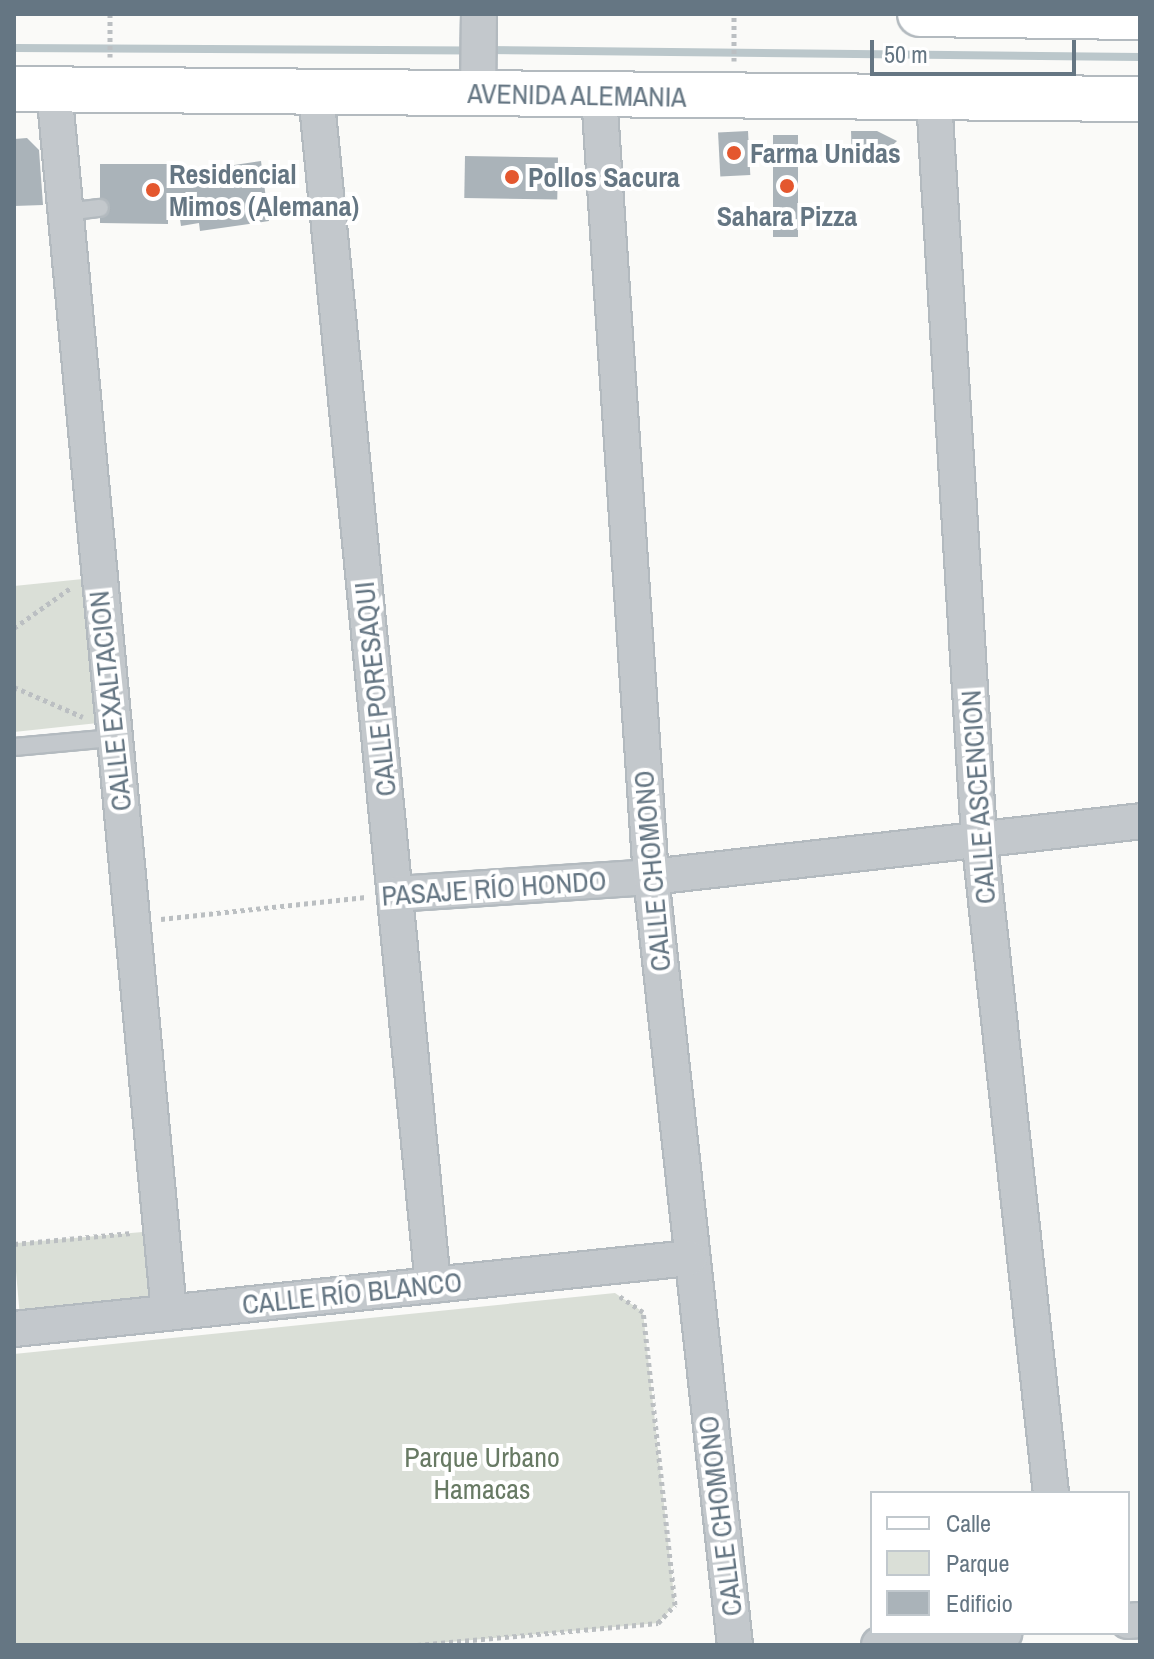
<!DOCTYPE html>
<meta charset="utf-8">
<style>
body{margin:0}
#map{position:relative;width:1154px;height:1659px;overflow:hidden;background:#fafaf8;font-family:"Archivo Narrow",sans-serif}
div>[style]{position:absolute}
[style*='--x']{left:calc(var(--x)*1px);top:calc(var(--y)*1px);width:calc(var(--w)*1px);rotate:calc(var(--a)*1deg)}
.green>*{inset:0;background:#dadfd7;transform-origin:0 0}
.stream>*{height:8px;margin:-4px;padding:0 4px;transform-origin:4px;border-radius:4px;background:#bbc7cb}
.building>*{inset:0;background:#aab3b9;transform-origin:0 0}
.path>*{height:5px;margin-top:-2.5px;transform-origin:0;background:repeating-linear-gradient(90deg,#bbbfc2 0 4px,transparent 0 8px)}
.roads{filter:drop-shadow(2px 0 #b3babf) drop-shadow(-2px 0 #b3babf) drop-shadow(0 2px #b3babf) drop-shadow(0 -2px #b3babf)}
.lane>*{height:16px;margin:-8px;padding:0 8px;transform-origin:8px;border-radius:8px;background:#c3c8cc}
.street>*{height:34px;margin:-17px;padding:0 17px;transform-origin:17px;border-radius:17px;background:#c3c8cc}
.secondary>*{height:44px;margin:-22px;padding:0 22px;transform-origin:22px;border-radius:22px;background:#fff}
.dots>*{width:22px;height:22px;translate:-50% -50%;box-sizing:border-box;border:4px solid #fff;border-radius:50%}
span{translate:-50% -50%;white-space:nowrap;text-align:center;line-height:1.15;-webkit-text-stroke:8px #fff;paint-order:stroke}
.street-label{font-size:28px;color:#657683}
.poi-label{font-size:28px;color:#657683;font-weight:700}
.left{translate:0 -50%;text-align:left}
.park-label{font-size:28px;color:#687a64}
.frame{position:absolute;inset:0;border:16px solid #657683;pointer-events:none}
.legend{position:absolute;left:870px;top:1491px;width:260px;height:144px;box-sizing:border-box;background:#fff;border:2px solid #c1c8cd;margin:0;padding:10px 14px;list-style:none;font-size:24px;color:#657683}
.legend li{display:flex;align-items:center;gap:16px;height:40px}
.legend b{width:40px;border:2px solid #c1c8cd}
.scale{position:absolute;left:870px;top:40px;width:206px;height:36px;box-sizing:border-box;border:4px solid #657683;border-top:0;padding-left:10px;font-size:24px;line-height:28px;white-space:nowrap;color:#657683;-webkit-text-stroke:6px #fff;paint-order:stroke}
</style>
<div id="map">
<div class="green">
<i style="clip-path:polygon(83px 579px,98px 723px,14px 732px,14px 586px)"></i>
<i style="left:154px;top:1231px;width:75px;height:141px;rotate:85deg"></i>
<i style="clip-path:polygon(615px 1293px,643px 1312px,675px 1605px,658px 1623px,417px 1645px,14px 1645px,14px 1354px)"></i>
</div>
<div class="stream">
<i style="--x:14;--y:48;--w:455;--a:0.3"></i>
<i style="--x:487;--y:50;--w:653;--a:0.61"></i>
</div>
<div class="building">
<i style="left:748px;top:131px;width:44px;height:30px;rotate:87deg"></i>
<i style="clip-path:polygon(851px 131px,877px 131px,897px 141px,876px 161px,852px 161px)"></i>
<i style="left:773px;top:135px;width:25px;height:102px"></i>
<i style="clip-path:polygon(27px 138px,39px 150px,43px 205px,14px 206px,14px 139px)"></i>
<i style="left:465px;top:156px;width:93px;height:42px;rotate:1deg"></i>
<i style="clip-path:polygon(261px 161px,269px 221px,200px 231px,199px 223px,181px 226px,178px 206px,168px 207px,168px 224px,100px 223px,100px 164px,169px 164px,174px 174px)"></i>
</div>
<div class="path">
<i style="--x:110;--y:57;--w:43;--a:-90"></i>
<i style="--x:734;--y:61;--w:47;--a:-90"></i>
<i style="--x:14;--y:628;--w:71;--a:-35.3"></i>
<i style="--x:14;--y:687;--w:75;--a:23.5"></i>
<i style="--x:161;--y:919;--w:206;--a:-6.1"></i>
<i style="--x:14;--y:1244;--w:118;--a:-5.4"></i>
<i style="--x:417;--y:1645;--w:242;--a:-5.2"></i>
<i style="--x:658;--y:1623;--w:25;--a:-47"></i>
<i style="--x:675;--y:1605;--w:295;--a:-96.2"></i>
<i style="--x:643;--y:1312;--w:29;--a:-146"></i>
</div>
<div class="roads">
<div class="lane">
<i style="--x:66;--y:212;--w:34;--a:-7"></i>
<i style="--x:14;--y:747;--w:98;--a:-5.2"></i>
</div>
<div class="street">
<i style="--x:54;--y:89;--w:1228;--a:84.63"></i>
<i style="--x:316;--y:93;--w:1198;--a:84.39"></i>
<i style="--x:478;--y:94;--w:80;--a:-89.3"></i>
<i style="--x:599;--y:95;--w:784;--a:86.2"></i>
<i style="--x:651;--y:877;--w:773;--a:83.76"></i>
<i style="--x:934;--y:99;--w:738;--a:86.51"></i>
<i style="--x:979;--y:836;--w:661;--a:83.75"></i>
<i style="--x:395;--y:894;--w:257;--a:-3.8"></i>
<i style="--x:651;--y:877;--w:492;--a:-6.5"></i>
<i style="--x:14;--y:1329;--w:679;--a:-6"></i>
<i style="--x:1128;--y:1621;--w:12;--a:-5"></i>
<i style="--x:879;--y:1645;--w:126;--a:-5.5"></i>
</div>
<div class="secondary">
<i style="--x:920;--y:14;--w:220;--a:0.8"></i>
<i style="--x:14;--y:89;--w:1126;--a:0.51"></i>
</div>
</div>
<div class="dots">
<i style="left:734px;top:153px;background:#e4572e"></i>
<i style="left:512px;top:177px;background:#e4572e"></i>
<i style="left:787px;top:186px;background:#e4572e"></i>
<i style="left:153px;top:190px;background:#e4572e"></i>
</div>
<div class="street-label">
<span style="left:577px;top:95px;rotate:1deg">AVENIDA ALEMANIA</span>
<span style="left:375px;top:689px;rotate:-96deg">CALLE PORESAQUI</span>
<span style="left:110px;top:701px;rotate:-96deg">CALLE EXALTACION</span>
<span style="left:978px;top:797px;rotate:-94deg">CALLE ASCENCION</span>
<span style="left:652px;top:871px;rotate:-95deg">CALLE CHOMONO</span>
<span style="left:494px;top:888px;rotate:-4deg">PASAJE RÍO HONDO</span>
<span style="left:352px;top:1293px;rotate:-6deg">CALLE RÍO BLANCO</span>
<span style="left:720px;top:1516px;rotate:-97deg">CALLE CHOMONO</span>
</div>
<div class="poi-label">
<span class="left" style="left:750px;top:153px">Farma Unidas</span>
<span class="left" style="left:169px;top:190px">Residencial<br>Mimos (Alemana)</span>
<span class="left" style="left:528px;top:177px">Pollos Sacura</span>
<span style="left:787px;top:216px">Sahara Pizza</span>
</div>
<div class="park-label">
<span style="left:482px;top:1473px">Parque Urbano<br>Hamacas</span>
</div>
<div class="frame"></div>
<ul class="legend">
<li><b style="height:10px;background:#fff"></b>Calle</li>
<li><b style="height:22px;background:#dadfd7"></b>Parque</li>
<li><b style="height:22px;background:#aab3b9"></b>Edificio</li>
</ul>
<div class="scale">50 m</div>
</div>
